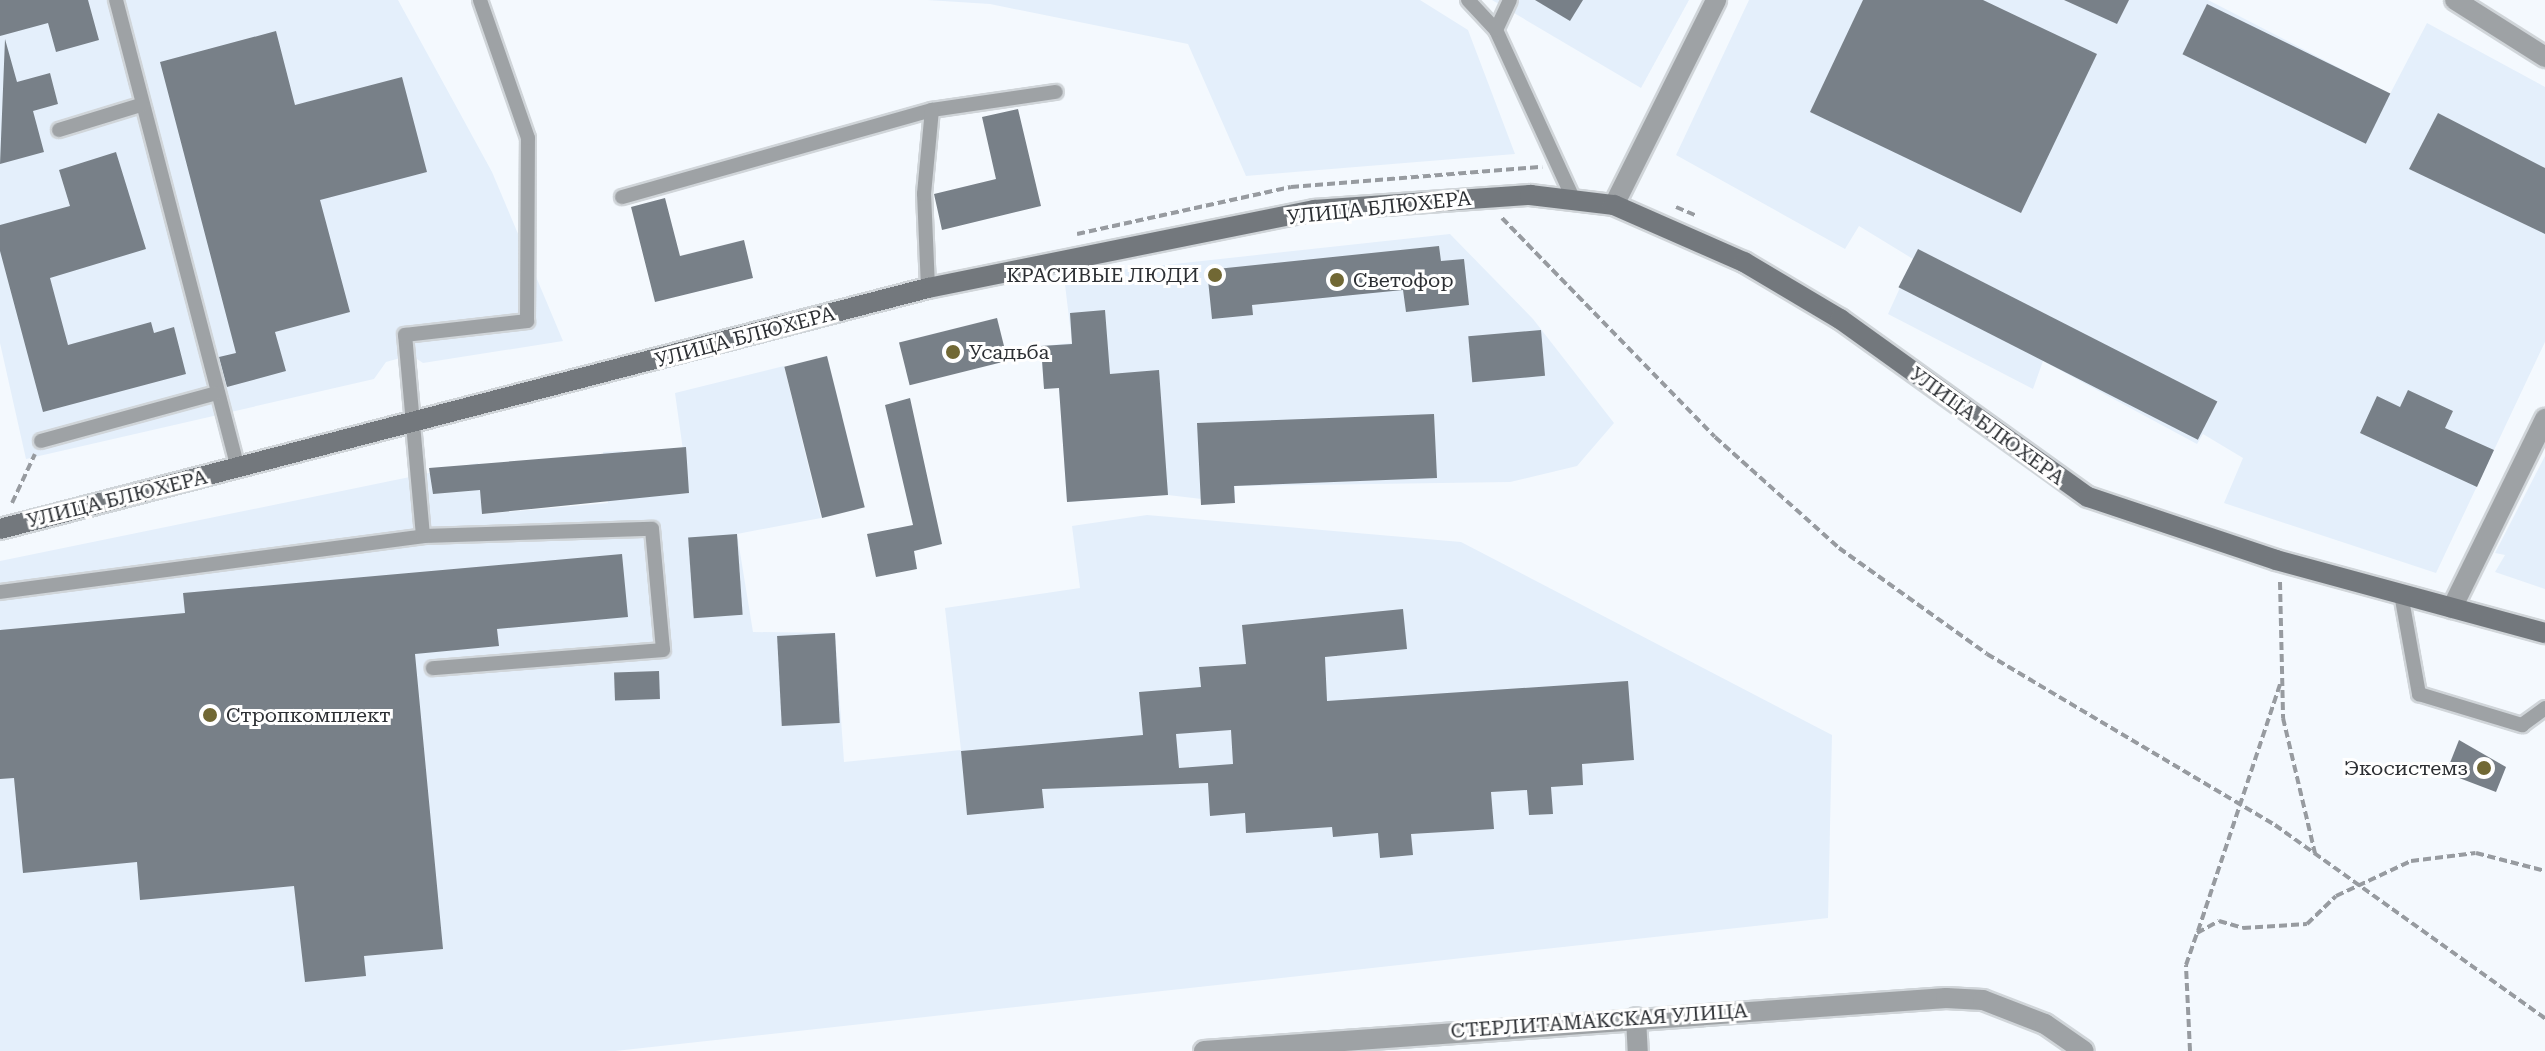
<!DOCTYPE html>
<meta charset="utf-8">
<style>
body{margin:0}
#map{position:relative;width:2545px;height:1051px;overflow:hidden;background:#f4f9fe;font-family:"Roboto Serif",serif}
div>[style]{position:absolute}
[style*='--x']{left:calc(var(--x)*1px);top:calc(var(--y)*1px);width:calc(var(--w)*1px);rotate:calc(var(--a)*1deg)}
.built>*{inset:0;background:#e4effb}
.building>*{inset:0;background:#788088;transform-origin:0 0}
.path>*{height:4px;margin-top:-2px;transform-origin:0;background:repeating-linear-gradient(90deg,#979ba0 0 8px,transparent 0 12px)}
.roads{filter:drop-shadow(2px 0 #d0d5d9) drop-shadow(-2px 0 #d0d5d9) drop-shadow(0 2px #d0d5d9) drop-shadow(0 -2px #d0d5d9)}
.lane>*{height:14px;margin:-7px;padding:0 7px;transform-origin:7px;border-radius:7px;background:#9ea2a5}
.street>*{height:20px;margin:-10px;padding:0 10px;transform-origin:10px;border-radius:10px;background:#9ea2a5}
.secondary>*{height:20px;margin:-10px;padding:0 10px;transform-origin:10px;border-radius:10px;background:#73787d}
.dots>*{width:22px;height:22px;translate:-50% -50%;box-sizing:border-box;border:4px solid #fff;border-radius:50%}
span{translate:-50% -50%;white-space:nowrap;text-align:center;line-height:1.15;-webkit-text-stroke:6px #fff;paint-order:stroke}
.street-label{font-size:20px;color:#2c2f33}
.poi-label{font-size:20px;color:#2c2f33}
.right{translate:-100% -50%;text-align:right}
.left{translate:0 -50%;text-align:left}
</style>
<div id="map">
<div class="built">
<i style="clip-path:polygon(0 0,398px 0,492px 172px,563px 341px,423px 363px,411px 355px,386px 362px,374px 379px,26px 459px,0 343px)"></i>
<i style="clip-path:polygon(927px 0,1420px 0,1468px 30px,1515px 154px,1246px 176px,1188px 44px,990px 4px)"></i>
<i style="clip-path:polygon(1492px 0,1689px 0,1641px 88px)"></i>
<i style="clip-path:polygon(1749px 0,2208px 0,2390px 94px,2427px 23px,2545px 87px,2545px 342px,2436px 573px,2224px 503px,2243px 458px,2203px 434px,2197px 444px,2043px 361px,2033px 389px,1888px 314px,1913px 259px,1859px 226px,1845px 249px,1676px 155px)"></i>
<i style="clip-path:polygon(1450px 234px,1533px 319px,1614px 423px,1577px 466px,1510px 482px,1235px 486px,1235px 503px,1168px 495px,1067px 502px,1059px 388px,1044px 389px,1041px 346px,1072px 343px,1064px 276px)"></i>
<i style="clip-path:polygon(784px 366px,821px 518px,737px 534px,753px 632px,835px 633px,844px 762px,961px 750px,945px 608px,1080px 588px,1072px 526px,1147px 515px,1461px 542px,1832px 735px,1828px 918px,615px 1051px,0 1051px,0 561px,478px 463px,483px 514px,608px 503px,603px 452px,623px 451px,627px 497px,689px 493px,675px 393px)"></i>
<i style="clip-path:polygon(2545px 456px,2545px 589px,2495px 572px,2505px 555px,2495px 553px)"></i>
</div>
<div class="building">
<i style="clip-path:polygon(0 0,88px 0,99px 40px,56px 52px,48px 23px,0 36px)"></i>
<i style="clip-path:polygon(1535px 0,1583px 0,1570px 21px)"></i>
<i style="clip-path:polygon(1863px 0,1983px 0,2097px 54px,2021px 213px,1810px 112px)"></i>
<i style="clip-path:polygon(2064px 0,2129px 0,2117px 24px)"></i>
<i style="left:2207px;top:4px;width:204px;height:56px;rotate:26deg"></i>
<i style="clip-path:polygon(276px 31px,295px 105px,402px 77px,427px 172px,320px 200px,350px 312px,275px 332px,286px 371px,227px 387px,219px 357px,236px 353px,160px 62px)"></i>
<i style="clip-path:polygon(5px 39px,17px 82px,50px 73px,58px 104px,33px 111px,44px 152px,0 164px)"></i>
<i style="clip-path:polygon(1018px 109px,1041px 206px,942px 230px,934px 194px,996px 179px,982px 117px)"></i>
<i style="clip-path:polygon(2438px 113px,2545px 168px,2545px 234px,2409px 169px)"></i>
<i style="clip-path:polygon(116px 152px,146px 249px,50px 278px,68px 345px,151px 322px,154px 333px,174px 327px,186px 374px,43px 412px,0 251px,0 225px,70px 206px,59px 170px)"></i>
<i style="clip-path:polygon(665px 198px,680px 256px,744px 240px,753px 278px,655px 302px,631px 207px)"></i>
<i style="clip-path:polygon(1439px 246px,1441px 261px,1464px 259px,1469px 305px,1406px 312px,1403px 290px,1252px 305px,1253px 315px,1212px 319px,1207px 270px)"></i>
<i style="left:1918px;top:249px;width:336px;height:43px;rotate:27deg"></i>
<i style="clip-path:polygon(1105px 310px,1110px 374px,1159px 370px,1168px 495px,1067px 502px,1059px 388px,1044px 389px,1041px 346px,1072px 344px,1070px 313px)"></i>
<i style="left:997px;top:318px;width:44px;height:101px;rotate:76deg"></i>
<i style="left:1541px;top:330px;width:46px;height:73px;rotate:85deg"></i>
<i style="left:827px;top:356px;width:156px;height:44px;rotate:76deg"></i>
<i style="clip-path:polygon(2408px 390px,2453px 411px,2445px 428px,2494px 450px,2477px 487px,2360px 433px,2377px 396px,2400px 407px)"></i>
<i style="clip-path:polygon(910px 398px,942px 544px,914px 551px,917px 569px,876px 577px,867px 534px,913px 525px,885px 405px)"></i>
<i style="clip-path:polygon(1434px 414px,1437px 478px,1234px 486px,1235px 503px,1201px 505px,1197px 423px)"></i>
<i style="clip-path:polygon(686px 447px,689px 493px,482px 514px,480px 490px,433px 494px,429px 468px)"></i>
<i style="left:737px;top:534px;width:81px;height:49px;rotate:86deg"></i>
<i style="clip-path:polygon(622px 554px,628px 617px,497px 629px,499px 646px,415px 654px,443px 949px,364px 956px,366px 976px,305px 982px,294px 886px,140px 900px,137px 862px,23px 873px,14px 778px,0 779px,0 630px,185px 613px,183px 593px)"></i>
<i style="clip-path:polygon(evenodd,1403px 609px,1407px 649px,1325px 657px,1327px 701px,1628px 681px,1634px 760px,1582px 764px,1583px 785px,1551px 787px,1553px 814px,1529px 815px,1527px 790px,1491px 792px,1494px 829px,1411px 834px,1413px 855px,1380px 858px,1378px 833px,1333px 837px,1332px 827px,1246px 833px,1245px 813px,1210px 816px,1208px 783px,1042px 789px,1044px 808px,967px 815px,961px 751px,1143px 735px,1139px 692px,1201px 687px,1199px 667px,1246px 664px,1242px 625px,1403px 609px,1231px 730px,1233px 764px,1179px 768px,1176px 734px,1231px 730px)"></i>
<i style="left:835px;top:633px;width:90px;height:58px;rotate:87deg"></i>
<i style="left:659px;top:671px;width:28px;height:45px;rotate:88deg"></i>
<i style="clip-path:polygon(2459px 740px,2506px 767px,2496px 792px,2446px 773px)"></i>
</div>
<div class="path">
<i style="--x:1676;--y:207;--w:23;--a:23"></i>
<i style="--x:1502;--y:218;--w:305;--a:45.8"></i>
<i style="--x:1715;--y:437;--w:166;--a:41.8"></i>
<i style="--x:1839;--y:548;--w:182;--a:35.6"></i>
<i style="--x:1987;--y:654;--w:335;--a:30.7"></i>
<i style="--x:2275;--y:825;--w:332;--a:35.6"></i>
<i style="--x:1077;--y:234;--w:219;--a:-12.4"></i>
<i style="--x:1291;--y:187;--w:252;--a:-4.6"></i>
<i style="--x:12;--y:503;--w:54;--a:-64.9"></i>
<i style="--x:2280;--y:582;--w:136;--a:88.7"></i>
<i style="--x:2283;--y:718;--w:139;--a:76.7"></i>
<i style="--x:2198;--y:931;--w:263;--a:-71.6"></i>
<i style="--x:2190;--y:1051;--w:86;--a:-92.7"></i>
<i style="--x:2186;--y:965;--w:34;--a:-71"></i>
<i style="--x:2197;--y:933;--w:25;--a:-29"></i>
<i style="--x:2219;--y:921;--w:25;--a:16"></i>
<i style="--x:2243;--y:928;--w:64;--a:-3.6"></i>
<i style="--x:2307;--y:924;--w:40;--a:-44"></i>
<i style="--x:2336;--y:896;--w:83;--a:-25"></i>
<i style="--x:2411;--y:861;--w:65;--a:-7"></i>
<i style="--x:2476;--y:853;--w:71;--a:14.6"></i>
</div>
<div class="roads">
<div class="lane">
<i style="--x:116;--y:0;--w:484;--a:75.4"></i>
<i style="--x:1468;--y:0;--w:41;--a:47"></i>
<i style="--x:1496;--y:30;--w:185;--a:65.4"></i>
<i style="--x:1496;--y:30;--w:33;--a:-65"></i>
<i style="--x:59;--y:130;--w:86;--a:-17"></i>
<i style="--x:622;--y:197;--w:322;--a:-15.7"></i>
<i style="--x:932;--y:110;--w:125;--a:-8.3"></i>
<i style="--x:928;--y:288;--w:94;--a:-92.4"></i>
<i style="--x:924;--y:194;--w:84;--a:-84.6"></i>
<i style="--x:41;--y:441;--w:181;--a:-15.3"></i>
<i style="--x:423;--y:536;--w:229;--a:-1.8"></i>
<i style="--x:652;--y:529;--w:121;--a:84.8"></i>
<i style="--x:663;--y:650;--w:231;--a:175.5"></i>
<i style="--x:0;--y:592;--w:427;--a:-7.5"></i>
<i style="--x:423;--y:536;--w:202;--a:-95.1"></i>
<i style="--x:405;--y:335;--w:123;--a:-6.5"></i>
<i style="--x:527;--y:321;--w:183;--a:-89.7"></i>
<i style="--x:528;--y:138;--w:146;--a:-109.2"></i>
<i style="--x:2401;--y:594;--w:102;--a:79.8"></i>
<i style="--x:2419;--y:694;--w:108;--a:16.8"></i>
<i style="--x:2522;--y:725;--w:29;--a:-36"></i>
</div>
<div class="street">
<i style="--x:2455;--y:0;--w:107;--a:32.3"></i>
<i style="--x:1614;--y:205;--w:229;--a:-63.5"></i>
<i style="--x:2452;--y:608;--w:211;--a:-63.8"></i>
<i style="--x:1636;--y:1018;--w:33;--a:87"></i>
<i style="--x:1204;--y:1051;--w:744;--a:-4.09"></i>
<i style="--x:1946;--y:998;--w:37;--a:3"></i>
<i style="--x:1983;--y:1000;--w:66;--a:21.2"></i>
<i style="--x:2045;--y:1024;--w:47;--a:34.7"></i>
</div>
<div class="secondary">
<i style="--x:0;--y:529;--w:959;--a:-14.56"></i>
<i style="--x:928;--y:288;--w:394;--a:-11.4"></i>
<i style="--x:1314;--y:210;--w:217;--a:-4"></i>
<i style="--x:1530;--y:195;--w:85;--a:6.8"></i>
<i style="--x:1614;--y:205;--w:142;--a:23.7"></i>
<i style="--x:1744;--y:262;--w:112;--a:30.7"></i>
<i style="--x:1840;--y:319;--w:305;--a:35.7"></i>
<i style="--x:2088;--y:497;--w:198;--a:18.5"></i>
<i style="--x:2276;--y:560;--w:279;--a:15.2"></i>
</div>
</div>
<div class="dots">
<i style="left:1215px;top:275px;background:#716834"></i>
<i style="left:1337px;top:280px;background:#716834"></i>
<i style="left:953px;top:352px;background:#716834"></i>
<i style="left:210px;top:715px;background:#716834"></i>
<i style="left:2484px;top:768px;background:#716834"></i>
</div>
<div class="street-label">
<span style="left:1379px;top:208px;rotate:-6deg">УЛИЦА БЛЮХЕРА</span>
<span style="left:745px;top:337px;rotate:-15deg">УЛИЦА БЛЮХЕРА</span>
<span style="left:1987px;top:426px;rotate:36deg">УЛИЦА БЛЮХЕРА</span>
<span style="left:117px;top:499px;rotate:-14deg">УЛИЦА БЛЮХЕРА</span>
<span style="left:1599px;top:1021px;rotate:-4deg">СТЕРЛИТАМАКСКАЯ УЛИЦА</span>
</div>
<div class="poi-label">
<span class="right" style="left:1199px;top:275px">КРАСИВЫЕ ЛЮДИ</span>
<span class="left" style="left:1353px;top:280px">Светофор</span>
<span class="left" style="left:969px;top:352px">Усадьба</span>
<span class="left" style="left:226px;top:715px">Стропкомплект</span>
<span class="right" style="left:2468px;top:768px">Экосистемз</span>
</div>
</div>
